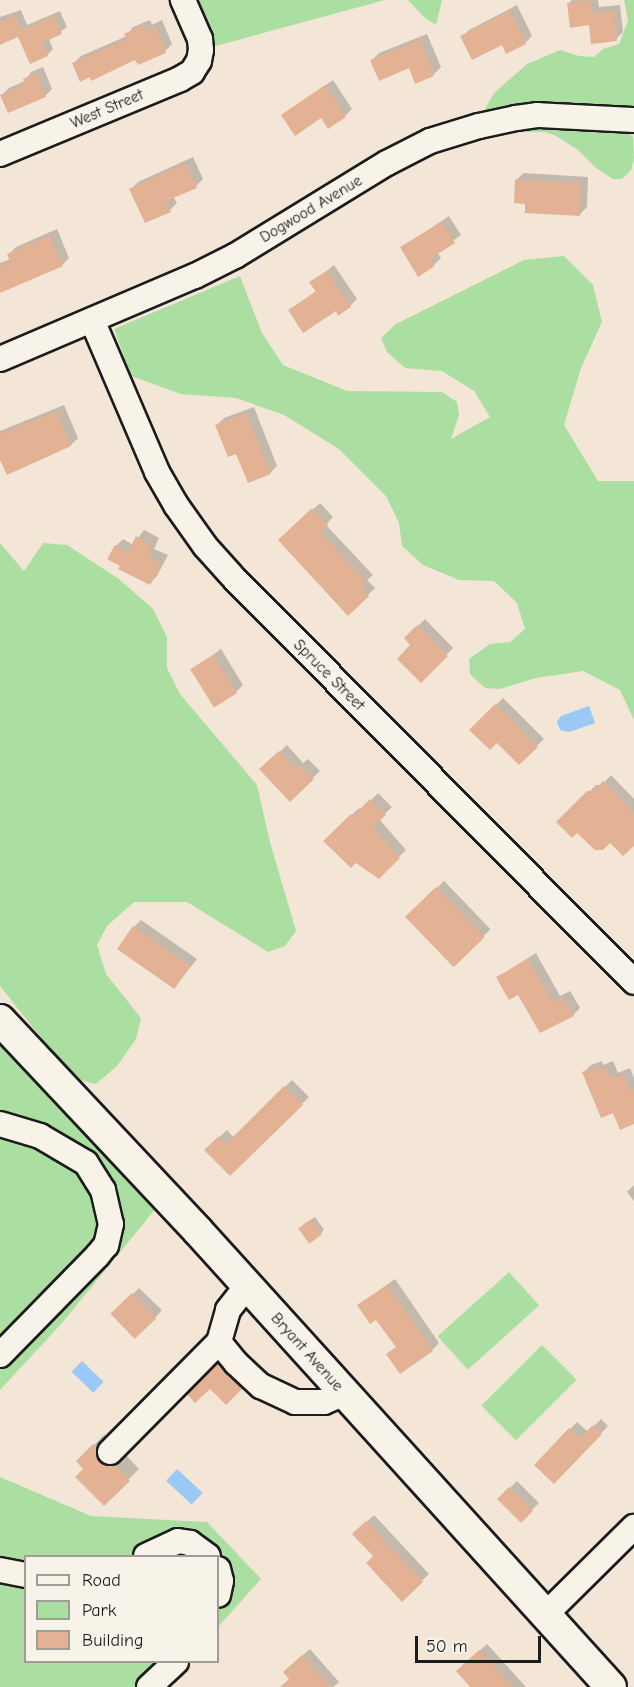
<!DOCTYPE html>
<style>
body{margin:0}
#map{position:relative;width:634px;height:1687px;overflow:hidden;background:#f3e6d7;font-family:"Comic Neue",sans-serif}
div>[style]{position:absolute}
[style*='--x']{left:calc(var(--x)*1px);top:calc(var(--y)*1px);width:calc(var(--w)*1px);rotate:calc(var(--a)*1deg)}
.green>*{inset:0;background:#abdfa1;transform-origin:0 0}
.water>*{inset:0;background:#9ac9f5;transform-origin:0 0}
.shadow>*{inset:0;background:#0003;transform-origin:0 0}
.building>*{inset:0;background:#e3b294;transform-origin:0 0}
.roads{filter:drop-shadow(2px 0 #1c1c1c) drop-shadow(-2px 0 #1c1c1c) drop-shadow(0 2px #1c1c1c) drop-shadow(0 -2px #1c1c1c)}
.minor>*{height:24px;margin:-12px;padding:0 12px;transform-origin:12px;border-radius:12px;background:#f7f3e8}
.major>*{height:30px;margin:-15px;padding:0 15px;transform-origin:15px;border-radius:15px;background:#f7f3e8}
span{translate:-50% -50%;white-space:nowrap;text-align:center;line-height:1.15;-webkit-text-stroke:5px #f7f3e8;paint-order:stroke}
.street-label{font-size:16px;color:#1c1c1c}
.legend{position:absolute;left:24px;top:1555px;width:195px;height:108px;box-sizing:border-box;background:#f7f3e8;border:2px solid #9f9d96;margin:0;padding:8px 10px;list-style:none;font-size:18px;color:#1c1c1c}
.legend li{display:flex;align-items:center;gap:12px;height:30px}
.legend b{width:30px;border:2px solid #9f9d96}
.scale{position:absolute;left:415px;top:1636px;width:126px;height:27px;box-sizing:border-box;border:3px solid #1c1c1c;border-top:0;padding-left:8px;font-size:18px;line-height:21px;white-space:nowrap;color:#1c1c1c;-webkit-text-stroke:4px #f7f3e8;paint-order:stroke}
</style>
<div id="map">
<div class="green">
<i style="clip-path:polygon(183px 0,385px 0,201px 50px)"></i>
<i style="clip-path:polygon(408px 0,442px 0,436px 25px,424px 17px)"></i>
<i style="clip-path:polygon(624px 0,634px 0,634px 114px,622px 126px,633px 137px,634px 158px,631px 170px,622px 179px,613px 179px,596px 168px,578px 150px,556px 136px,545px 132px,520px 132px,504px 126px,485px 109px,494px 93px,527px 64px,560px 50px,579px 56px,594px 57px,603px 49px,619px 44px,628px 21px)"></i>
<i style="clip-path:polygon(564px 256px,593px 285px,602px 322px,581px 368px,564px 425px,598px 481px,634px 481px,634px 720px,620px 690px,583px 671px,536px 678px,500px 689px,485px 688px,470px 674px,469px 659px,490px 644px,510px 642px,525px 629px,517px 603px,494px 581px,459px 580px,423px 565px,402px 546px,399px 523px,386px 496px,339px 449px,284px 415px,236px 398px,181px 394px,131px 376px,114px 329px,240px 276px,262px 333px,283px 365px,347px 391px,442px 392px,457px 402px,459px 415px,451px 439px,490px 417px,474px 391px,442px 371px,405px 368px,387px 352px,381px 338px,396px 324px,524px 260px)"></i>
<i style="clip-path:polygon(0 543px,24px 571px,43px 543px,67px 545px,119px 579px,153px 609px,167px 637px,167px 668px,180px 694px,257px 785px,270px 842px,296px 931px,285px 946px,268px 952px,187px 902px,134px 902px,107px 926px,97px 945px,106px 974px,141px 1018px,136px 1039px,117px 1066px,96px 1084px,80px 1080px,61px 1063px,0 986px)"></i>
<i style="clip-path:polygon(0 1040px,157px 1207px,62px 1323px,0 1390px)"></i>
<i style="left:509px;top:1272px;width:45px;height:96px;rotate:48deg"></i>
<i style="left:542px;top:1345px;width:49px;height:86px;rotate:45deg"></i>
<i style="clip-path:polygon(0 1477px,91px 1516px,207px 1522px,261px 1579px,218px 1627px,218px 1556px,26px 1556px,26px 1662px,186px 1662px,163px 1687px,0 1687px)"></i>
</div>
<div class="water">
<i style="clip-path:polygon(589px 706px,595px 723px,569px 732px,560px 730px,557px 722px,561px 716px)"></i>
<i style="left:82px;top:1361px;width:30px;height:15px;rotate:44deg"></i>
<i style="left:177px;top:1469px;width:35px;height:16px;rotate:43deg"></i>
</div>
<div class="shadow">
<i style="clip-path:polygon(572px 0,598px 0,599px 7px,620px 5px,623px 32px,616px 39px,590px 24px,569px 3px)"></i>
<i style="clip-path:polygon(517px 5px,532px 36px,525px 43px,503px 43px,462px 37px,469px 30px)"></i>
<i style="clip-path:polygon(21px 10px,27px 25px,60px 11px,67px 27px,49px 39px,53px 49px,47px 55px,19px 35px,0 43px,0 17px)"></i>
<i style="clip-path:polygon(150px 20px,152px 25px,162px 20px,172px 44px,165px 51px,74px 63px,81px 56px,127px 36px,133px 27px)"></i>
<i style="clip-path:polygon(427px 34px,441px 67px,434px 74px,416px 82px,410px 66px,372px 60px,379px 53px)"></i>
<i style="clip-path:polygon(43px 67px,52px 89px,45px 96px,2px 95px,9px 88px,25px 81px,31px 72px)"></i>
<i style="clip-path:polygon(333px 80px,352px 109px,345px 116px,283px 115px)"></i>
<i style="clip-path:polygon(193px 157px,203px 179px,196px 186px,173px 196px,177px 203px,170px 210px,131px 189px,138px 182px)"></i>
<i style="clip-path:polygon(524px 173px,588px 177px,587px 207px,580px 214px,516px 180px)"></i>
<i style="clip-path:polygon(449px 216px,461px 235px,437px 252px,441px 258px,434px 265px,402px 248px)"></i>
<i style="clip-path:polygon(57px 229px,69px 258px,62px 265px,0 291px,0 263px,11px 259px,9px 254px,16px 247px)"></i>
<i style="clip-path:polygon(334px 265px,357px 299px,350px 306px,336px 309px,289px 311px,316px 291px,311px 283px)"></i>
<i style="clip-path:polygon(64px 405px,78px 438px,71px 445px,7px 473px,0 456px,0 431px)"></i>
<i style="clip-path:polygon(254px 407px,277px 466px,270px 473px,237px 452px,217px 425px,224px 418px)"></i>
<i style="clip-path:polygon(320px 503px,333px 517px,326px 525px,373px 575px,367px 580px,375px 588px,348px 614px,280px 540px)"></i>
<i style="clip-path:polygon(144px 530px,159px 538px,154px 549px,168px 555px,157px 576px,150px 583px,122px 565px,116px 546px,123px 539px,133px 545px)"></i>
<i style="clip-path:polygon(425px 619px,453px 648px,421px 681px,412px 645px,406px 638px)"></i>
<i style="clip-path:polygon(221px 649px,243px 685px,236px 692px,192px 670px)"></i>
<i style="clip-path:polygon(503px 698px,544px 739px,519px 763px,497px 741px,471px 730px)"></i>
<i style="clip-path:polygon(287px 745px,303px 763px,308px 759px,320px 771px,290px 800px,261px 769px)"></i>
<i style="clip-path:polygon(611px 775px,634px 799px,634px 844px,610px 841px,559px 822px,596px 785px,602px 785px)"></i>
<i style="clip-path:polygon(378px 793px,392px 807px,379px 819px,406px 850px,378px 877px,325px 841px,359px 808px,361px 811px)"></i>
<i style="left:444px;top:881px;width:67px;height:52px;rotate:46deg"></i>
<i style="clip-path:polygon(141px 920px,197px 959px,175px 987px,134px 927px)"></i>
<i style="clip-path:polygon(536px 953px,560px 996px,570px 991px,580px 1008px,573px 1015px,518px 993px,498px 977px)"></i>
<i style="clip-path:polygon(602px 1061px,603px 1065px,613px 1061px,618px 1073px,630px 1068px,634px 1078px,634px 1122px,614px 1111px,584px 1072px,591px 1065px)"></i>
<i style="clip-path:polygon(292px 1080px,309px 1097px,230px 1174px,206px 1150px,227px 1130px,234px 1138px)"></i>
<i style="clip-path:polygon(634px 1185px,634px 1201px,627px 1192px)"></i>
<i style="clip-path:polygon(315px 1217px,324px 1230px,321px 1233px,303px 1225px)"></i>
<i style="clip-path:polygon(395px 1279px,439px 1343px,432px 1350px,388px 1354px,397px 1346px,377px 1318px,359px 1305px)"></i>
<i style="left:139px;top:1288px;width:32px;height:36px;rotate:44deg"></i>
<i style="clip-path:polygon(226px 1358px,248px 1380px,226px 1403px,210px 1386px,189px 1394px)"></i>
<i style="clip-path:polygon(601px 1419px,608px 1426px,554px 1482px,536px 1464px,577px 1422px,588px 1432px)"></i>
<i style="clip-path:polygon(105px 1434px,110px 1451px,118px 1456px,126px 1455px,139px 1469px,104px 1504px,86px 1469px,78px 1461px)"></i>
<i style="left:517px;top:1481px;width:31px;height:25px;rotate:45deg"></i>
<i style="clip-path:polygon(374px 1515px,429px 1574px,402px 1599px,375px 1556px,354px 1534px)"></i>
<i style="clip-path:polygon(487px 1644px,526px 1687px,473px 1687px,465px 1664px)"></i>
<i style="clip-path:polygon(310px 1649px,339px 1682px,333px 1687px,281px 1687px,290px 1679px,292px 1665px)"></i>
</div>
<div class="building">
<i style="clip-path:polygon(591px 0,592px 13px,614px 11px,617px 41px,591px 44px,589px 25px,570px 28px,567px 3px)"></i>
<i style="clip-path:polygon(510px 11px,526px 44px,506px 54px,502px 45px,472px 60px,460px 36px)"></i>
<i style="clip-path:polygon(15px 16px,21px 30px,54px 16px,62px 34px,42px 43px,48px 56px,30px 64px,18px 37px,0 45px,0 22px)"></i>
<i style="clip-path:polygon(143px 25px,145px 31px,155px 26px,166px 53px,138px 65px,135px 60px,91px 81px,90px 77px,80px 82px,72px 63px,127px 39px,124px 34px)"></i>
<i style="clip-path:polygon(420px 40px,434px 76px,415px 84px,409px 68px,379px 81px,370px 60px)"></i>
<i style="clip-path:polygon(36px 73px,46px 97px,8px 113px,0 95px,25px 85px,23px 79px)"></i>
<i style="clip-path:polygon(325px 85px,346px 117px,328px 129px,321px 118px,295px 136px,281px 115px)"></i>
<i style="clip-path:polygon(186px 163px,197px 188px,166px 201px,171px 212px,145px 223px,129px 189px)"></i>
<i style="clip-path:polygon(515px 180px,582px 183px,580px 216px,525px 213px,525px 204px,514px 203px)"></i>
<i style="clip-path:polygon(441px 222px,455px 243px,430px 259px,435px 266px,418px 277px,400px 247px)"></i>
<i style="clip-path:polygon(50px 235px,63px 266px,0 293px,0 266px,10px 262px,7px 254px)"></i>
<i style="clip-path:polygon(327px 271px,351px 307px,338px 316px,336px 311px,303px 333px,288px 310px,316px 292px,309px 282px)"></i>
<i style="clip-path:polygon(57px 411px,71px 446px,7px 475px,0 460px,0 434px)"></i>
<i style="clip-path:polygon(246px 413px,271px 474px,248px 483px,236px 454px,228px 457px,215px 425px)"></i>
<i style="clip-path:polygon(312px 508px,328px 525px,320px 532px,367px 583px,361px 588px,369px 596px,348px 616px,278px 540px)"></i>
<i style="clip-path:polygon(136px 536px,153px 546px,148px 556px,162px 563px,150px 585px,118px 569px,120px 566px,107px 559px,115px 545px,128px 552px)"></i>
<i style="clip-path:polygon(417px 625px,448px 656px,421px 683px,397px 659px,410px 645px,404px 638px)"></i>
<i style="left:213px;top:655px;width:45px;height:27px;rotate:58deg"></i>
<i style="clip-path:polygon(495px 704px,538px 747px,519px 765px,497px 743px,490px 750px,469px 730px)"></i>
<i style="clip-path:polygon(279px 751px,295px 769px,300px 765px,314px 779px,290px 802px,259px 769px)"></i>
<i style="clip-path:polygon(603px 781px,634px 813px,634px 846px,623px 856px,610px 843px,603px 850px,595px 850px,577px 833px,572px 838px,556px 822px,587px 791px,593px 791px)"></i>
<i style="clip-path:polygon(370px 799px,386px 815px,373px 827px,400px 858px,379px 879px,356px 863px,351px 868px,323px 841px,351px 814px,353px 816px)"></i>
<i style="left:436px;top:887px;width:70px;height:43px;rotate:46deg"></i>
<i style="left:133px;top:926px;width:70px;height:28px;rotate:35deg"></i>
<i style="clip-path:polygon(528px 959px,553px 1002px,563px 997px,574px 1016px,540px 1033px,518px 995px,509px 1000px,496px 977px)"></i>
<i style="clip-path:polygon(595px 1067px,596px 1071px,606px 1067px,611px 1079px,623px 1074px,630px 1091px,634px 1089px,634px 1124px,620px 1130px,613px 1113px,601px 1118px,582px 1072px)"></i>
<i style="clip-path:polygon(284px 1086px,303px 1105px,230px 1176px,204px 1150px,219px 1136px,226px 1144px)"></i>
<i style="left:311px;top:1219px;width:19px;height:16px;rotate:54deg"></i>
<i style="clip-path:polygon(387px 1285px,433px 1351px,400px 1374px,386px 1354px,396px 1347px,376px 1320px,370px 1324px,357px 1305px)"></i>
<i style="left:132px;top:1293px;width:35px;height:30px;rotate:46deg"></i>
<i style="clip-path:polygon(218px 1363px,243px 1388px,226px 1405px,210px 1389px,195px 1403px,187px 1394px)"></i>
<i style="clip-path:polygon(593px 1425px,602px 1434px,554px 1484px,534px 1465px,569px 1428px,580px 1438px)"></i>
<i style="clip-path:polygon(93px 1444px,97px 1447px,100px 1462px,107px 1466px,115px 1465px,130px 1481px,104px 1506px,75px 1477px,83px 1469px,76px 1461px)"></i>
<i style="left:509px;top:1487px;width:34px;height:17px;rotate:45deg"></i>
<i style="clip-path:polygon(366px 1521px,423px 1582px,402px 1602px,366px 1563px,373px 1556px,352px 1534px)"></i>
<i style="clip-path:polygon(479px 1650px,513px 1687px,470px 1687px,456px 1671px)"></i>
<i style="clip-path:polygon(302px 1655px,331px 1687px,280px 1687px,289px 1679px,283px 1672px)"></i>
</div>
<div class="roads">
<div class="minor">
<i style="--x:0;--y:154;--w:195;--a:-22.6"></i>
<i style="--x:180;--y:79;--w:14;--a:-30"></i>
<i style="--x:192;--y:72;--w:13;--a:-58"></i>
<i style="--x:199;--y:61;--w:11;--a:-80"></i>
<i style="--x:201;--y:50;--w:11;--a:-95"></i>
<i style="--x:200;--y:39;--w:43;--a:-113.6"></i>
<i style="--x:92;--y:320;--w:165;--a:66.8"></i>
<i style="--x:157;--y:472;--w:38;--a:60"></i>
<i style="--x:176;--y:505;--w:50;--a:54.7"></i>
<i style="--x:205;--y:546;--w:40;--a:48"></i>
<i style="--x:232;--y:576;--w:571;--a:45.28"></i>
<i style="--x:0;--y:359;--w:212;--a:-23.1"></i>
<i style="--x:195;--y:276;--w:45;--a:-26.6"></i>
<i style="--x:235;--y:256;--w:178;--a:-31.5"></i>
<i style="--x:387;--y:163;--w:48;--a:-27.1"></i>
<i style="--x:430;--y:141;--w:51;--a:-17"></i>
<i style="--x:479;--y:126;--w:38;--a:-12"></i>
<i style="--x:516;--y:118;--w:21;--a:-8"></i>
<i style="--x:537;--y:115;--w:97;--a:3"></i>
<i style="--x:0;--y:1124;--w:42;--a:16.7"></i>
<i style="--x:40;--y:1136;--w:53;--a:30.4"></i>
<i style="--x:86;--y:1163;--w:32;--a:58"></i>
<i style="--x:103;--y:1190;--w:35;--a:77"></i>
<i style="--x:111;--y:1224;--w:22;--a:103"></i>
<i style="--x:106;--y:1245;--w:13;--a:129"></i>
<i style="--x:98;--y:1255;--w:140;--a:134.4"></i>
<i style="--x:219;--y:1342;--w:27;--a:51"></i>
<i style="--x:236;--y:1363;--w:34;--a:43"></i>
<i style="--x:261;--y:1386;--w:38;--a:25"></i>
<i style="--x:295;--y:1402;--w:29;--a:0"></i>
<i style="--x:324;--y:1402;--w:23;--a:-23"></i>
<i style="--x:110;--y:1452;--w:155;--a:-45.3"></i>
<i style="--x:219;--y:1342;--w:33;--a:-74"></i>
<i style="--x:228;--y:1310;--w:31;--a:-52"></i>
<i style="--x:146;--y:1556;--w:35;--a:-25"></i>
<i style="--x:178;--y:1541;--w:12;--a:9"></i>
<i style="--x:190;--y:1543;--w:22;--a:36"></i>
<i style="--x:218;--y:1569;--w:12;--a:76"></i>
<i style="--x:221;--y:1581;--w:14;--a:102"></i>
<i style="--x:0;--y:1570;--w:26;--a:11"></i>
<i style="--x:546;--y:1614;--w:124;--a:-44.7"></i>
<i style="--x:149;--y:1687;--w:37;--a:-43"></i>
</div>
<div class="major">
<i style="--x:0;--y:1020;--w:289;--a:46.8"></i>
<i style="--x:198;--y:1231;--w:615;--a:47.83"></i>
</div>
</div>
<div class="street-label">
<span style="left:107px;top:109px;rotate:-23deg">West Street</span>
<span style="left:311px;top:209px;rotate:-31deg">Dogwood Avenue</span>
<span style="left:329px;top:675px;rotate:45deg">Spruce Street</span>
<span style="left:307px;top:1352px;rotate:48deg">Bryant Avenue</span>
</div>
<ul class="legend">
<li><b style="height:8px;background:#f7f3e8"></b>Road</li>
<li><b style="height:16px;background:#abdfa1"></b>Park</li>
<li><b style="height:16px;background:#e3b294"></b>Building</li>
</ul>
<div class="scale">50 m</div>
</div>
